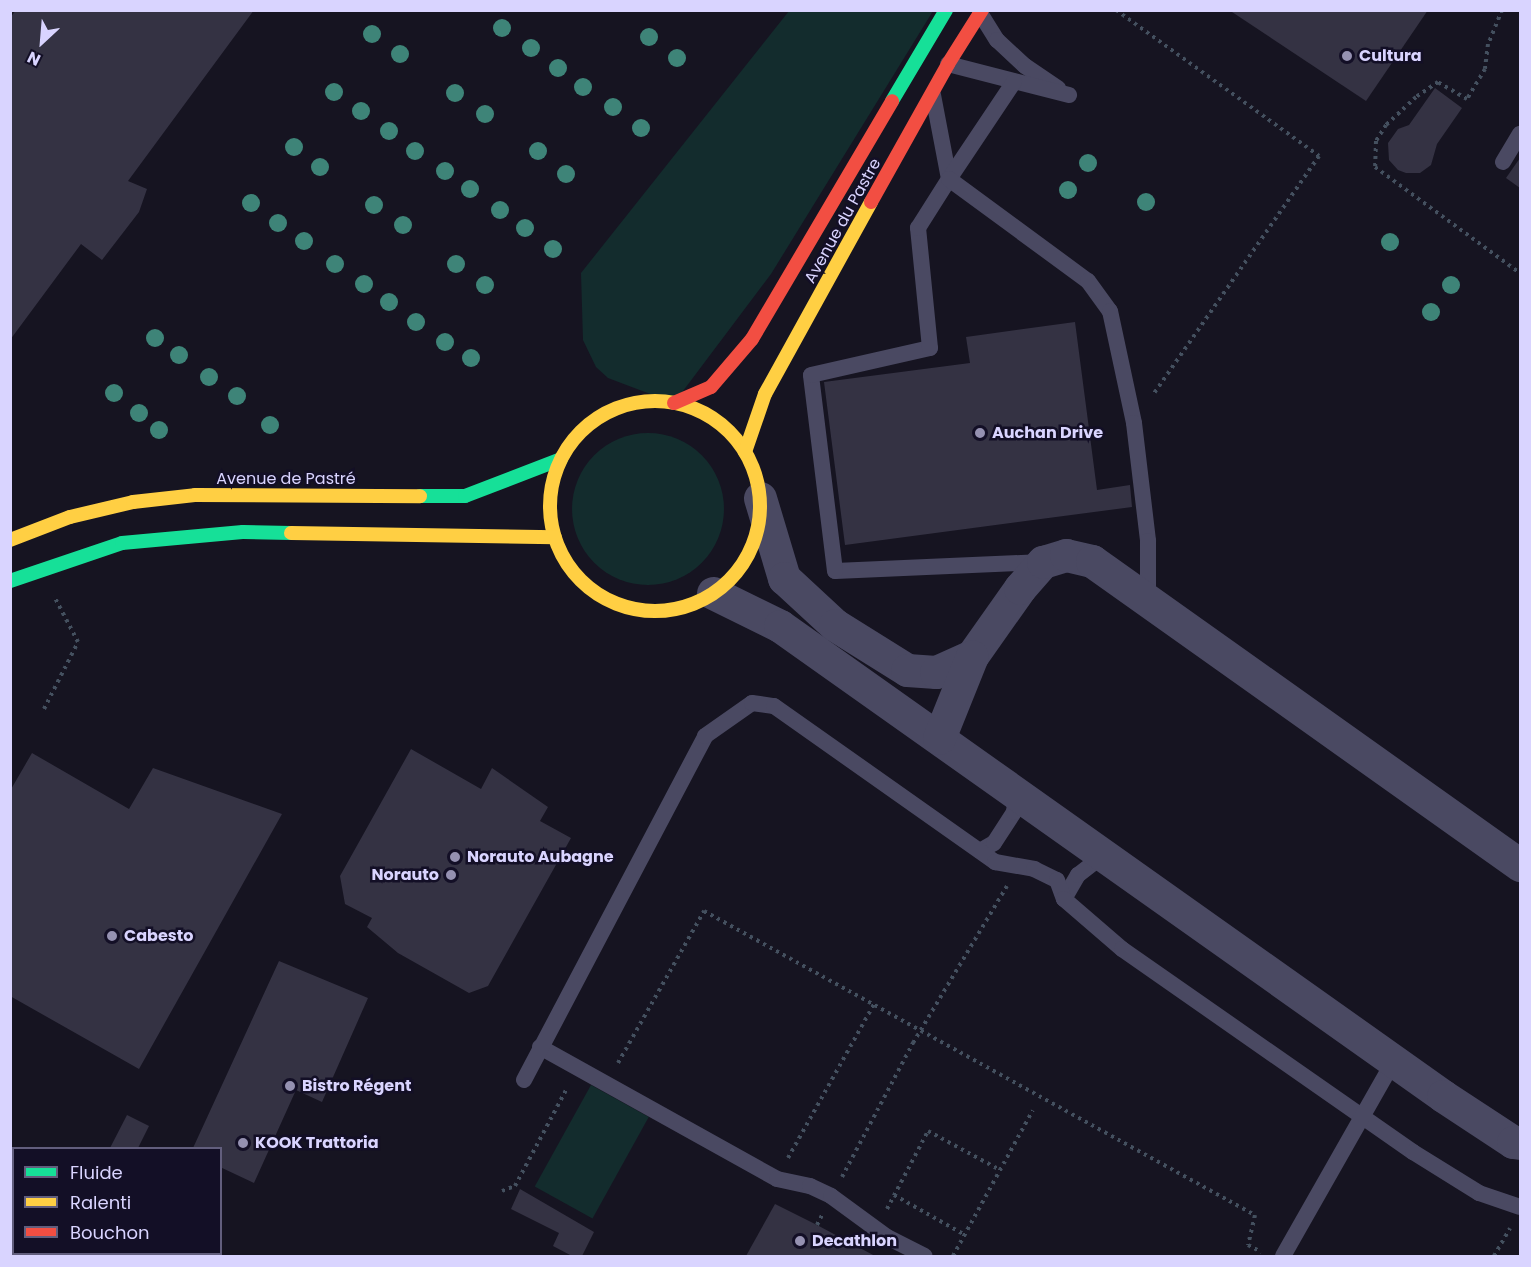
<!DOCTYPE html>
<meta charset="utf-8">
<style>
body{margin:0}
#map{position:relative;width:1531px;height:1267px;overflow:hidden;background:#161421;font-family:Poppins,sans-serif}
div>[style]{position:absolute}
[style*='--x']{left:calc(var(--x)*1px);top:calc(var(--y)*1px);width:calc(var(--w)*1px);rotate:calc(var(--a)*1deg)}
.green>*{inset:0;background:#132c2d;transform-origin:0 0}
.round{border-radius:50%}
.building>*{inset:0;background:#343243}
.path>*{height:4px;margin-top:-2px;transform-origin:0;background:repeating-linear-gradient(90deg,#44505f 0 3px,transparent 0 7.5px)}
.lane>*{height:16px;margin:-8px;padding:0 8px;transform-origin:8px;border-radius:8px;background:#4a4962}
.street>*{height:33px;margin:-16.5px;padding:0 16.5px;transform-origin:16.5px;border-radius:16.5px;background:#4a4962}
.fast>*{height:14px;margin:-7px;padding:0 7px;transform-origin:7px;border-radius:7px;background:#16e098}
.slow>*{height:14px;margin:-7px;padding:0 7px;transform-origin:7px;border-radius:7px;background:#ffcf43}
.slow>.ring{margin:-7px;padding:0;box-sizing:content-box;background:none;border:14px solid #ffcf43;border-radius:50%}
.jam>*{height:14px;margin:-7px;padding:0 7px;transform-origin:7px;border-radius:7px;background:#f24e42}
.trees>*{width:18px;height:18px;margin:-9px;border-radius:50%;background:#3e8478}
.dots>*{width:16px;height:16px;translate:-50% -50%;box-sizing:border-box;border:3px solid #130f26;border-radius:50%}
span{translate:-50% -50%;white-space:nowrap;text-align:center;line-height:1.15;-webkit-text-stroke:5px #130f26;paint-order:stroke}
.poi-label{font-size:16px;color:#d9d4ff;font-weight:700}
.left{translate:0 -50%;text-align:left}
.right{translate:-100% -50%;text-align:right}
.street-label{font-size:16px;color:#d9d4ff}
.frame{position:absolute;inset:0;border:12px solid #d9d4ff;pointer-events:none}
.legend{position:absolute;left:12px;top:1147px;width:210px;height:108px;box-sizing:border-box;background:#130f26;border:2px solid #625e7d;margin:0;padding:8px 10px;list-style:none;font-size:18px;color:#d9d4ff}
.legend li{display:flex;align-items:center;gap:12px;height:30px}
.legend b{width:30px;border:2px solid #625e7d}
.north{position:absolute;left:12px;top:12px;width:60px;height:60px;-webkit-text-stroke:4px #130f26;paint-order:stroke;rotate:206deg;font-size:16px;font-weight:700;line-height:24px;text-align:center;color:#d9d4ff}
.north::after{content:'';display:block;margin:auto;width:21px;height:27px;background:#d9d4ff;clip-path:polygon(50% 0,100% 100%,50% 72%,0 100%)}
</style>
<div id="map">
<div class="green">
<i style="clip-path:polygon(789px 11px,933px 11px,771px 274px,674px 403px,608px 378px,596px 367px,583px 340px,581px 273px)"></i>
<i class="round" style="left:572px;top:433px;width:152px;height:152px"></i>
<i style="left:591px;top:1085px;width:66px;height:116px;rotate:29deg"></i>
</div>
<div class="building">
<i style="clip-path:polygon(16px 10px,254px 10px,128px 181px,147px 189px,139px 212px,102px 260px,81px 244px,10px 340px,10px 18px)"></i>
<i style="clip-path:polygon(1229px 10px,1428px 10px,1366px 101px)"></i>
<i style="clip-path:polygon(1435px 88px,1462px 108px,1437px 144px,1431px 165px,1420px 173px,1406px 173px,1398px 170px,1389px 160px,1388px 143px,1398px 129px,1409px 125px)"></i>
<i style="clip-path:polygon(1520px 158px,1520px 188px,1506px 178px)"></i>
<i style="clip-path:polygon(1075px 322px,1097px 490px,1130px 485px,1132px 507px,845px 545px,824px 382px,970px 363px,966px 337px)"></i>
<i style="clip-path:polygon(411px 749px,481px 789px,492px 768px,548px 807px,540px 821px,571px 838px,488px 986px,469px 993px,398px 953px,367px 927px,372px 918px,345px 904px,340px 876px)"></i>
<i style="clip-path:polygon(32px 753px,129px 809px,153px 768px,282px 814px,139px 1069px,10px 996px,10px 791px)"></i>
<i style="clip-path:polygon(279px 961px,368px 998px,322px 1102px,296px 1090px,254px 1183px,220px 1167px,220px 1148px,193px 1148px)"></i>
<i style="clip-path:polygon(127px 1115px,149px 1126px,138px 1148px,110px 1148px)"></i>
<i style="clip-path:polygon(520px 1189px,594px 1232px,582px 1256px,572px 1256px,553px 1246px,559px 1233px,511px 1209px)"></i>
<i style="clip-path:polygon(775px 1204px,817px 1225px,875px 1256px,746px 1256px)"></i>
<i style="clip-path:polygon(141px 1254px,212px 1254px,140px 1256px)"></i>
</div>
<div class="path">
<i style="--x:1116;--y:10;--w:250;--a:35.7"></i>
<i style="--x:1319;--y:156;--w:291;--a:124.8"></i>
<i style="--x:1502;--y:10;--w:37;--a:112"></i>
<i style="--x:1488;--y:44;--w:25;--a:97"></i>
<i style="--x:1485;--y:69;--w:35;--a:121"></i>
<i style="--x:1467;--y:99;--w:34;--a:-150"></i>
<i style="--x:1438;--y:82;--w:27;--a:146"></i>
<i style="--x:1416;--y:97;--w:41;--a:137"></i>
<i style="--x:1386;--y:125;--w:19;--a:122"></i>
<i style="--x:1376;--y:141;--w:26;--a:92"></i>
<i style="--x:1375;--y:167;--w:180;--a:36.2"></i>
<i style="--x:44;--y:709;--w:75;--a:-63.1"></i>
<i style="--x:78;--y:642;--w:52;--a:-117.6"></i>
<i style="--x:618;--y:1063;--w:175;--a:-60.5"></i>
<i style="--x:704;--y:911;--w:629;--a:28.89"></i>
<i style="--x:1255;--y:1215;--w:31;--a:103"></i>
<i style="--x:1248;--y:1245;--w:15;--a:28"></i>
<i style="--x:788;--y:1158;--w:176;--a:-60.8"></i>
<i style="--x:842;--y:1177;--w:152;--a:-62.1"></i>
<i style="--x:913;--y:1043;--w:183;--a:-59.1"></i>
<i style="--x:502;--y:1191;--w:14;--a:-21"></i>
<i style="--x:515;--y:1186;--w:111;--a:-62"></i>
<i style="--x:894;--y:1195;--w:81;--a:29.4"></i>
<i style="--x:887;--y:1209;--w:88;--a:-62.3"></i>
<i style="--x:928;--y:1131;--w:82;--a:28.4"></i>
<i style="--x:817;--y:1225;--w:11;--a:-63"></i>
<i style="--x:953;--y:1256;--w:166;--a:-61.3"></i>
<i style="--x:1494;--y:1256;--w:32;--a:-60"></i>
</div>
<div class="lane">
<i style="--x:980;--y:13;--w:32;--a:58"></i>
<i style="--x:997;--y:40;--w:38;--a:43"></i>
<i style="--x:1025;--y:66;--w:40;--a:34"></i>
<i style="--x:948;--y:64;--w:125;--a:14.4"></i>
<i style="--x:933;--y:95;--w:86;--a:79.2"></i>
<i style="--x:1503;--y:162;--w:33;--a:-59"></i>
<i style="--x:949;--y:179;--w:117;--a:-56.2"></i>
<i style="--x:1042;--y:562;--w:207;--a:177.5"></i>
<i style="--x:835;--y:571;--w:197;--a:-97"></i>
<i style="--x:811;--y:375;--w:122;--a:-12.8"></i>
<i style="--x:930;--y:348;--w:121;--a:-95.7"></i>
<i style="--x:918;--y:228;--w:58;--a:-57.7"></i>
<i style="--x:949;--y:179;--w:172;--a:36.3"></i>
<i style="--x:1088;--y:281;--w:37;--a:54"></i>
<i style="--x:1110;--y:311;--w:115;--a:77.9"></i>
<i style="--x:1134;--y:423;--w:119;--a:83.2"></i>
<i style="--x:1148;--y:541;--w:60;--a:90"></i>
<i style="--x:980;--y:851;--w:16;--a:-30"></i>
<i style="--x:994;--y:843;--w:37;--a:-57"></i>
<i style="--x:1014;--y:812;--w:19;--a:-84"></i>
<i style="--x:1064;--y:899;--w:28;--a:-60"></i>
<i style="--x:1078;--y:875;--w:33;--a:-38"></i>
<i style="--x:540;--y:1047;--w:271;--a:29.1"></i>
<i style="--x:777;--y:1179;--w:34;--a:12"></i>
<i style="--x:810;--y:1186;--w:23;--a:25"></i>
<i style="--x:831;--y:1196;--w:69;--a:36.2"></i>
<i style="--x:887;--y:1237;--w:42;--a:26.6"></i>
<i style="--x:524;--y:1080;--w:389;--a:-62.2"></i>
<i style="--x:705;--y:736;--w:57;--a:-35.1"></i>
<i style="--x:752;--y:703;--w:22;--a:8"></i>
<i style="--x:774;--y:706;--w:271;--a:35.2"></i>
<i style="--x:995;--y:862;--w:40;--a:10"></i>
<i style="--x:1034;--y:869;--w:25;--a:26"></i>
<i style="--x:1057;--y:880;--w:20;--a:70"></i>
<i style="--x:1064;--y:899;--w:77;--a:40.8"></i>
<i style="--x:1122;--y:949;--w:355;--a:34.9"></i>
<i style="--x:1413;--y:1152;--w:78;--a:31.8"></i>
<i style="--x:1479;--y:1193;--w:43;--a:18.9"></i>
<i style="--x:1283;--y:1256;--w:224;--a:-60.4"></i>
</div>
<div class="street">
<i style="--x:760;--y:498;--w:84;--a:73.3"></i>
<i style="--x:784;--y:578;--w:69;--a:42.7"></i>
<i style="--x:835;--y:625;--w:85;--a:32"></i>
<i style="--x:907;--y:670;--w:29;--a:4"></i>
<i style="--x:936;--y:672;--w:39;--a:-24"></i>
<i style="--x:972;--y:656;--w:83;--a:-54.8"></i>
<i style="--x:1020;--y:588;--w:35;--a:-49"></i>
<i style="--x:1043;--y:562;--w:24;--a:-17"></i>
<i style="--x:1066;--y:555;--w:27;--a:13"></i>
<i style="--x:1092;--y:561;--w:525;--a:35.39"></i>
<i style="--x:713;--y:593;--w:75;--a:26.2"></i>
<i style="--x:780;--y:626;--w:813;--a:35.33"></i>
<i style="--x:1443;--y:1096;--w:84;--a:33.3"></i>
<i style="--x:1513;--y:1142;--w:7;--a:8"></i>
<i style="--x:939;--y:738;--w:88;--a:-68.1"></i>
</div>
<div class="fast">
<i style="--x:892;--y:101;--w:106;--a:-59.3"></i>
<i style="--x:420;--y:496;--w:45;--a:0"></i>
<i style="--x:465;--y:496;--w:103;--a:-21.1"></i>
<i style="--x:10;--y:581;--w:118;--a:-18.7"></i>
<i style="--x:122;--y:543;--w:121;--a:-5.2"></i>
<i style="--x:243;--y:532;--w:48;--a:1.2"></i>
</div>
<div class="slow">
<i class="ring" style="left:550px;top:401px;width:196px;height:196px"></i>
<i style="--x:745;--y:452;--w:61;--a:-71"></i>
<i style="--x:765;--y:394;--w:219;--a:-61.1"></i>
<i style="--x:291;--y:533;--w:264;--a:0.9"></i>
<i style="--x:10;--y:540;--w:64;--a:-21"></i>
<i style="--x:70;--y:517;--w:65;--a:-13.4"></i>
<i style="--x:133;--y:502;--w:62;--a:-6.4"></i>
<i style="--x:195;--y:495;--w:225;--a:0.3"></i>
</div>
<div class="jam">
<i style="--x:871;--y:202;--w:158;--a:-60.8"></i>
<i style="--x:948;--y:64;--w:64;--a:-57.8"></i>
<i style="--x:674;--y:403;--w:40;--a:-23.4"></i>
<i style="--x:711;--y:387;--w:63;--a:-49.5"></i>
<i style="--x:752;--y:339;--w:276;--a:-59.5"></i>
</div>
<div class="trees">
<i style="left:502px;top:28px"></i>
<i style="left:372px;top:34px"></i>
<i style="left:649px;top:37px"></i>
<i style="left:531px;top:48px"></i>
<i style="left:400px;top:54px"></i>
<i style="left:677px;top:58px"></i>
<i style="left:558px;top:68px"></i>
<i style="left:583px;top:87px"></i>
<i style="left:334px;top:92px"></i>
<i style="left:455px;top:93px"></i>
<i style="left:613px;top:107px"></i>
<i style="left:361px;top:111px"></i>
<i style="left:485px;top:114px"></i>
<i style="left:641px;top:128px"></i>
<i style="left:389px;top:131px"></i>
<i style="left:294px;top:147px"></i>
<i style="left:415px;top:151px"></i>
<i style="left:538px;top:151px"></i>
<i style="left:1088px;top:163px"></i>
<i style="left:320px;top:167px"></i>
<i style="left:445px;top:171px"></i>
<i style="left:566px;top:174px"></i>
<i style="left:470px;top:189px"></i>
<i style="left:1068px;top:190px"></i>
<i style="left:1146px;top:202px"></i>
<i style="left:251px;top:203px"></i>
<i style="left:374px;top:205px"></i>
<i style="left:500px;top:210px"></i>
<i style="left:278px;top:223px"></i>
<i style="left:403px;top:225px"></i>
<i style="left:525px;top:228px"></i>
<i style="left:304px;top:241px"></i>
<i style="left:1390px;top:242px"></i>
<i style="left:553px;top:249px"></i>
<i style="left:335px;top:264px"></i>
<i style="left:456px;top:264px"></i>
<i style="left:364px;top:284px"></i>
<i style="left:485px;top:285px"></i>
<i style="left:1451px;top:285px"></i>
<i style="left:389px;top:302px"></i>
<i style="left:1431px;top:312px"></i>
<i style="left:416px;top:322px"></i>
<i style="left:155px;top:338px"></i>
<i style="left:445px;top:342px"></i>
<i style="left:179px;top:355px"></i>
<i style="left:471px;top:358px"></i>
<i style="left:209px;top:377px"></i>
<i style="left:114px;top:393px"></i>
<i style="left:237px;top:396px"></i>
<i style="left:139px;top:413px"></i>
<i style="left:270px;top:425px"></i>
<i style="left:159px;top:430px"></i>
</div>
<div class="dots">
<i style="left:1347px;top:56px;background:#9591b1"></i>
<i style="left:980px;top:433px;background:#9591b1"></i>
<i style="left:455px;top:857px;background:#9591b1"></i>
<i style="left:451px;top:875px;background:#9591b1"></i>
<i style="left:112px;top:936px;background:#9591b1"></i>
<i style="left:290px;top:1086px;background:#9591b1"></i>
<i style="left:243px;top:1143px;background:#9591b1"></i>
<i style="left:800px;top:1241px;background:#9591b1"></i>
</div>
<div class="poi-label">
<span class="left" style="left:1359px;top:56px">Cultura</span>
<span class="left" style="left:992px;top:433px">Auchan Drive</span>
<span class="left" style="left:467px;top:857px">Norauto Aubagne</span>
<span class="right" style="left:439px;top:875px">Norauto</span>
<span class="left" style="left:124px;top:936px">Cabesto</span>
<span class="left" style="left:302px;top:1086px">Bistro Régent</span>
<span class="left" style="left:255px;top:1143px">KOOK Trattoria</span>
<span class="left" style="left:812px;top:1241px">Decathlon</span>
</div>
<div class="street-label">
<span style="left:843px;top:221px;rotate:-61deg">Avenue du Pastre</span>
<span style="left:286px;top:479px">Avenue de Pastré</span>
</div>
<div class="frame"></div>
<ul class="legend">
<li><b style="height:8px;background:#16e098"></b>Fluide</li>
<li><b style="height:8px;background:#ffcf43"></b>Ralenti</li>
<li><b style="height:8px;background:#f24e42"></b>Bouchon</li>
</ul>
<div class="north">N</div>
</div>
